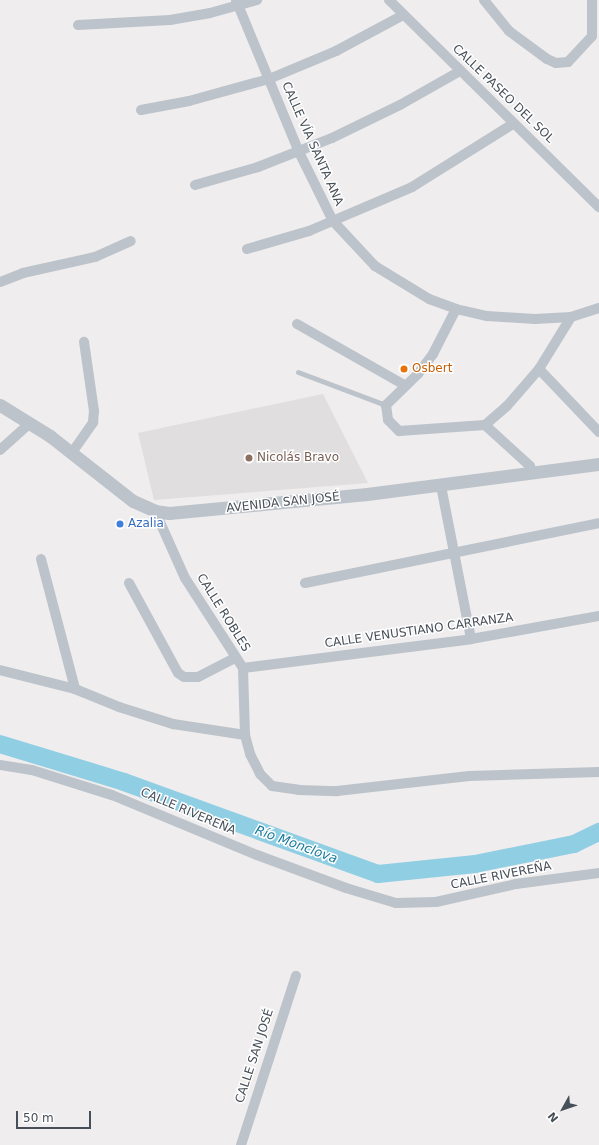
<!DOCTYPE html>
<meta charset="utf-8">
<style>
body{margin:0}
#map{position:relative;width:599px;height:1145px;overflow:hidden;background:#efeded;font-family:"DejaVu Sans",sans-serif}
div>[style]{position:absolute}
[style*='--x']{left:calc(var(--x)*1px);top:calc(var(--y)*1px);width:calc(var(--w)*1px);rotate:calc(var(--a)*1deg)}
.education>*{inset:0;background:#e0dede}
.river>*{height:18px;margin:-9px;padding:0 9px;transform-origin:9px;border-radius:9px;background:#8fcee3}
.service>*{height:5px;margin:-2.5px;padding:0 2.5px;transform-origin:2.5px;border-radius:2.5px;background:#bcc3cb}
.minor>*{height:10px;margin:-5px;padding:0 5px;transform-origin:5px;border-radius:5px;background:#bcc3cb}
.tertiary>*{height:13px;margin:-6.5px;padding:0 6.5px;transform-origin:6.5px;border-radius:6.5px;background:#bcc3cb}
.dots>*{width:11px;height:11px;translate:-50% -50%;box-sizing:border-box;border:2px solid #fff;border-radius:50%}
span{translate:-50% -50%;white-space:nowrap;text-align:center;line-height:1.15;-webkit-text-stroke:3px #fff;paint-order:stroke}
.street-label{font-size:12px;color:#474f58}
.food-label{font-size:12px;color:#c56008}
.left{translate:0 -50%;text-align:left}
.education-label{font-size:12px;color:#785e54}
.shop-label{font-size:12px;color:#366cbe}
.water-label{font-size:13px;color:#18799a;font-style:italic}
.north{position:absolute;left:543px;top:1089px;width:40px;height:40px;-webkit-text-stroke:3px #fff;paint-order:stroke;rotate:230deg;font-size:11px;font-weight:700;line-height:16px;text-align:center;color:#474f58}
.north::after{content:'';display:block;margin:auto;width:14px;height:18px;background:#474f58;clip-path:polygon(50% 0,100% 100%,50% 72%,0 100%)}
.scale{position:absolute;left:16px;top:1111px;width:75px;height:18px;box-sizing:border-box;border:2px solid #474f58;border-top:0;padding-left:5px;font-size:12px;line-height:14px;white-space:nowrap;color:#474f58;-webkit-text-stroke:3px #fff;paint-order:stroke}
</style>
<div id="map">
<div class="education">
<i style="clip-path:polygon(323px 394px,368px 483px,154px 500px,138px 433px)"></i>
</div>
<div class="river">
<i style="--x:0;--y:744;--w:130;--a:17"></i>
<i style="--x:124;--y:782;--w:270;--a:19.9"></i>
<i style="--x:378;--y:874;--w:98;--a:-5.9"></i>
<i style="--x:475;--y:864;--w:101;--a:-11.4"></i>
<i style="--x:574;--y:844;--w:28;--a:-26"></i>
</div>
<div class="service">
<i style="--x:298;--y:372;--w:94;--a:20.6"></i>
</div>
<div class="minor">
<i style="--x:236;--y:0;--w:165;--a:67.5"></i>
<i style="--x:299;--y:152;--w:77;--a:63.8"></i>
<i style="--x:333;--y:221;--w:62;--a:47"></i>
<i style="--x:375;--y:266;--w:63;--a:31.4"></i>
<i style="--x:429;--y:299;--w:29;--a:20"></i>
<i style="--x:456;--y:309;--w:32;--a:13"></i>
<i style="--x:487;--y:316;--w:48;--a:3.6"></i>
<i style="--x:535;--y:319;--w:36;--a:-3"></i>
<i style="--x:571;--y:317;--w:29;--a:-18"></i>
<i style="--x:389;--y:0;--w:295;--a:44.6"></i>
<i style="--x:484;--y:0;--w:40;--a:51"></i>
<i style="--x:509;--y:31;--w:47;--a:36.4"></i>
<i style="--x:547;--y:59;--w:10;--a:24"></i>
<i style="--x:556;--y:63;--w:12;--a:-5"></i>
<i style="--x:568;--y:62;--w:35;--a:-47"></i>
<i style="--x:592;--y:36;--w:36;--a:-90"></i>
<i style="--x:78;--y:25;--w:92;--a:-3.1"></i>
<i style="--x:170;--y:20;--w:41;--a:-9.9"></i>
<i style="--x:210;--y:13;--w:49;--a:-15.5"></i>
<i style="--x:141;--y:110;--w:49;--a:-10.6"></i>
<i style="--x:189;--y:101;--w:83;--a:-15.4"></i>
<i style="--x:269;--y:79;--w:73;--a:-22.7"></i>
<i style="--x:336;--y:51;--w:76;--a:-28.2"></i>
<i style="--x:195;--y:185;--w:66;--a:-15.9"></i>
<i style="--x:258;--y:167;--w:79;--a:-21.4"></i>
<i style="--x:332;--y:138;--w:76;--a:-25.9"></i>
<i style="--x:400;--y:105;--w:69;--a:-29.5"></i>
<i style="--x:247;--y:249;--w:65;--a:-16.2"></i>
<i style="--x:309;--y:231;--w:112;--a:-23.1"></i>
<i style="--x:412;--y:187;--w:119;--a:-32"></i>
<i style="--x:0;--y:282;--w:25;--a:-21"></i>
<i style="--x:23;--y:273;--w:74;--a:-12.5"></i>
<i style="--x:95;--y:257;--w:39;--a:-24"></i>
<i style="--x:456;--y:309;--w:51;--a:117.1"></i>
<i style="--x:433;--y:354;--w:25;--a:127"></i>
<i style="--x:418;--y:374;--w:45;--a:135.9"></i>
<i style="--x:386;--y:405;--w:15;--a:82"></i>
<i style="--x:388;--y:420;--w:16;--a:45"></i>
<i style="--x:399;--y:431;--w:86;--a:-4"></i>
<i style="--x:485;--y:425;--w:29;--a:-41"></i>
<i style="--x:507;--y:406;--w:49;--a:-49.1"></i>
<i style="--x:539;--y:369;--w:61;--a:-58.4"></i>
<i style="--x:297;--y:324;--w:125;--a:29.6"></i>
<i style="--x:539;--y:369;--w:87;--a:46.4"></i>
<i style="--x:485;--y:425;--w:61;--a:42.3"></i>
<i style="--x:0;--y:450;--w:40;--a:-42"></i>
<i style="--x:71;--y:454;--w:39;--a:-55"></i>
<i style="--x:93;--y:422;--w:11;--a:-85"></i>
<i style="--x:94;--y:411;--w:70;--a:-98.2"></i>
<i style="--x:441;--y:486;--w:156;--a:78.9"></i>
<i style="--x:155;--y:511;--w:73;--a:65.9"></i>
<i style="--x:185;--y:578;--w:107;--a:57.2"></i>
<i style="--x:243;--y:668;--w:67;--a:88.3"></i>
<i style="--x:245;--y:735;--w:20;--a:75"></i>
<i style="--x:250;--y:754;--w:22;--a:63"></i>
<i style="--x:260;--y:774;--w:17;--a:45"></i>
<i style="--x:272;--y:786;--w:27;--a:8"></i>
<i style="--x:299;--y:790;--w:38;--a:2"></i>
<i style="--x:337;--y:791;--w:133;--a:-6.5"></i>
<i style="--x:469;--y:776;--w:130;--a:-1.8"></i>
<i style="--x:41;--y:559;--w:134;--a:75.3"></i>
<i style="--x:129;--y:583;--w:102;--a:61.4"></i>
<i style="--x:178;--y:673;--w:7;--a:34"></i>
<i style="--x:184;--y:677;--w:14;--a:0"></i>
<i style="--x:198;--y:677;--w:42;--a:-27.2"></i>
<i style="--x:305;--y:583;--w:300;--a:-11.5"></i>
<i style="--x:243;--y:668;--w:230;--a:-7.2"></i>
<i style="--x:471;--y:639;--w:130;--a:-10.2"></i>
<i style="--x:0;--y:670;--w:77;--a:14.2"></i>
<i style="--x:75;--y:689;--w:48;--a:22.2"></i>
<i style="--x:119;--y:707;--w:57;--a:17.5"></i>
<i style="--x:173;--y:724;--w:73;--a:8.7"></i>
<i style="--x:0;--y:765;--w:32;--a:9"></i>
<i style="--x:32;--y:770;--w:84;--a:17.4"></i>
<i style="--x:112;--y:795;--w:157;--a:22.5"></i>
<i style="--x:257;--y:855;--w:95;--a:20.3"></i>
<i style="--x:346;--y:888;--w:52;--a:16.7"></i>
<i style="--x:396;--y:903;--w:40;--a:-1.4"></i>
<i style="--x:436;--y:902;--w:82;--a:-12.7"></i>
<i style="--x:516;--y:884;--w:84;--a:-7.5"></i>
<i style="--x:241;--y:1145;--w:178;--a:-72"></i>
</div>
<div class="tertiary">
<i style="--x:0;--y:405;--w:59;--a:31.8"></i>
<i style="--x:50;--y:436;--w:105;--a:38.1"></i>
<i style="--x:133;--y:501;--w:24;--a:24"></i>
<i style="--x:155;--y:511;--w:14;--a:8"></i>
<i style="--x:169;--y:513;--w:199;--a:-5.5"></i>
<i style="--x:367;--y:494;--w:234;--a:-7.4"></i>
</div>
<div class="dots">
<i style="left:404px;top:369px;background:#e8710a"></i>
<i style="left:249px;top:458px;background:#8d6e63"></i>
<i style="left:120px;top:524px;background:#3f7fe0"></i>
</div>
<div class="street-label">
<span style="left:503px;top:94px;rotate:44deg">CALLE PASEO DEL SOL</span>
<span style="left:312px;top:144px;rotate:66deg">CALLE VÍA SANTA ANA</span>
<span style="left:283px;top:503px;rotate:-6deg">AVENIDA SAN JOSÉ</span>
<span style="left:223px;top:613px;rotate:58deg">CALLE ROBLES</span>
<span style="left:419px;top:631px;rotate:-8deg">CALLE VENUSTIANO CARRANZA</span>
<span style="left:188px;top:812px;rotate:23deg">CALLE RIVEREÑA</span>
<span style="left:501px;top:876px;rotate:-11deg">CALLE RIVEREÑA</span>
<span style="left:255px;top:1056px;rotate:-72deg">CALLE SAN JOSÉ</span>
</div>
<div class="food-label">
<span class="left" style="left:412px;top:369px">Osbert</span>
</div>
<div class="education-label">
<span class="left" style="left:257px;top:458px">Nicolás Bravo</span>
</div>
<div class="shop-label">
<span class="left" style="left:128px;top:524px">Azalia</span>
</div>
<div class="water-label">
<span style="left:296px;top:845px;rotate:20deg">Río Monclova</span>
</div>
<div class="north">N</div>
<div class="scale">50 m</div>
</div>
